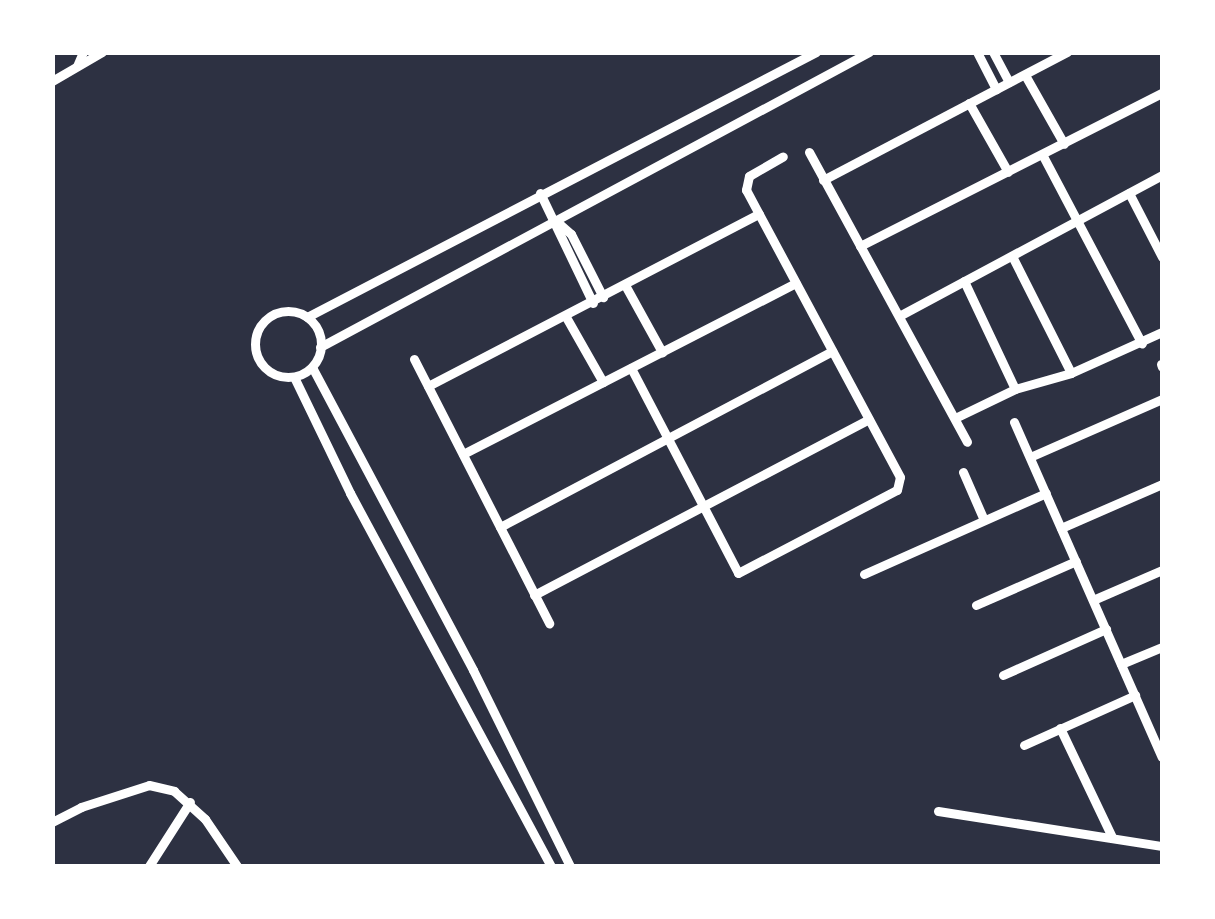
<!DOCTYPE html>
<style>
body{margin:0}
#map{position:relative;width:1215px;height:919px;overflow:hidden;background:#2d3142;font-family:Helvetica,sans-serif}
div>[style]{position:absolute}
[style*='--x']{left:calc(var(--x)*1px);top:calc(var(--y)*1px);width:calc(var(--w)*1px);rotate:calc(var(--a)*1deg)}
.minor>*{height:9px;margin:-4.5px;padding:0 4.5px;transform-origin:4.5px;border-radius:4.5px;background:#fff}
.minor>.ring{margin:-4.5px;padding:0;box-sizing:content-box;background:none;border:9px solid #fff;border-radius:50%}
span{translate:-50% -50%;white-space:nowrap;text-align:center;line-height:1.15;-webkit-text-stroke:8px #fff;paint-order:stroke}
.frame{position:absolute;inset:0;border:55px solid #fff;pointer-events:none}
</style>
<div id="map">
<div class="minor">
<i style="--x:977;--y:52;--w:42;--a:62.8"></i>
<i style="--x:993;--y:52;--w:34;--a:62"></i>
<i style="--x:77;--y:66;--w:15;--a:-67"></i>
<i style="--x:1025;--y:75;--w:79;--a:60.5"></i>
<i style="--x:52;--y:81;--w:58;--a:-30.1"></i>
<i style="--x:969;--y:103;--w:79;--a:60.5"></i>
<i style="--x:809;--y:152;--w:330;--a:61.4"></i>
<i style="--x:1043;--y:156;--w:212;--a:62.2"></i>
<i style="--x:823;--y:180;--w:276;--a:-27.7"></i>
<i style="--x:540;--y:193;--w:122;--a:64.3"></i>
<i style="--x:1129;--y:193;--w:72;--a:62.7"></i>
<i style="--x:556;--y:221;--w:20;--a:41"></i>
<i style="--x:571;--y:234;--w:71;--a:63.1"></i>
<i style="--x:860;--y:246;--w:339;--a:-26.9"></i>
<i style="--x:1012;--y:256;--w:131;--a:63.2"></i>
<i style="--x:964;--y:281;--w:119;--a:64.7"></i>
<i style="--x:625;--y:285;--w:77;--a:61.1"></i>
<i class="ring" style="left:255px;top:311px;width:57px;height:57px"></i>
<i style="--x:899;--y:316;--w:298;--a:-28.2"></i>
<i style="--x:307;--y:317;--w:574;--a:-27.5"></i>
<i style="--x:566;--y:317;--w:75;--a:60.4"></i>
<i style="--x:320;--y:347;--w:623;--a:-28.25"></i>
<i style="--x:414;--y:359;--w:297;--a:62.9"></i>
<i style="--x:1161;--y:364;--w:3;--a:72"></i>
<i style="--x:312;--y:367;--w:343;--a:62"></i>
<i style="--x:473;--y:670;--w:219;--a:63.7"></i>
<i style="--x:631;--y:368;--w:231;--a:62.4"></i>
<i style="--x:738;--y:573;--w:179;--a:-27.6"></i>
<i style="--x:897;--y:490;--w:13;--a:-77"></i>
<i style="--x:900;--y:477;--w:326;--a:-118.2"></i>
<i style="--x:746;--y:190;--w:14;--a:-78"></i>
<i style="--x:749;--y:176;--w:39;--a:-30"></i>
<i style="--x:294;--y:377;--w:129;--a:64.2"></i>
<i style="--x:350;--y:493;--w:424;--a:61.7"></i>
<i style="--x:428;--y:386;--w:373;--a:-27.5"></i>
<i style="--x:955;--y:418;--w:67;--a:-25.8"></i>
<i style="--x:1015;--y:389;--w:58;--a:-15.9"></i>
<i style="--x:1071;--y:373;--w:100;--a:-24.3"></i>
<i style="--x:1014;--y:422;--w:366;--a:66.2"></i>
<i style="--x:463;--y:454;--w:374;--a:-27.2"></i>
<i style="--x:1030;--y:457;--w:144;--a:-23.7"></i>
<i style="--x:963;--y:472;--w:52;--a:66.4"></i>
<i style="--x:500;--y:527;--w:376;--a:-27.9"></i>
<i style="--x:1061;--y:528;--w:110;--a:-23.5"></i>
<i style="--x:864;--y:574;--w:199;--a:-24"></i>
<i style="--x:534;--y:595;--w:378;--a:-27.7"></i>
<i style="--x:1093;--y:600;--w:75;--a:-23.5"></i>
<i style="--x:976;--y:605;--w:109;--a:-23.7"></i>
<i style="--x:1121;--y:664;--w:44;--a:-22.5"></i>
<i style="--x:1003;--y:675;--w:113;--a:-24.1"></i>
<i style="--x:1060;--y:728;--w:119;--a:64.5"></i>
<i style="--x:1024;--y:745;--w:122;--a:-24.2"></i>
<i style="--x:938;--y:811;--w:227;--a:8.9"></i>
<i style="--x:52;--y:822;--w:33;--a:-27"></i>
<i style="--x:81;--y:807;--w:71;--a:-17.9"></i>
<i style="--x:149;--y:785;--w:26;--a:13"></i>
<i style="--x:174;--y:791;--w:42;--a:42.1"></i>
<i style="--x:205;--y:819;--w:57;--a:55.8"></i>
<i style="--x:149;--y:866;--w:76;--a:-57.4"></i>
</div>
<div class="frame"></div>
</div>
